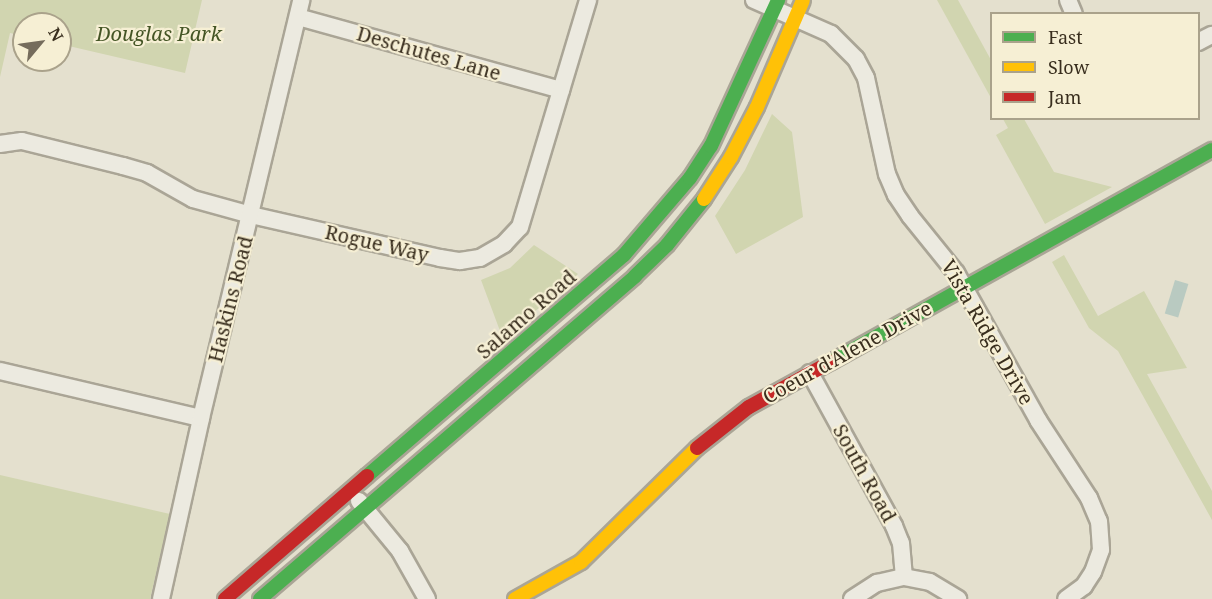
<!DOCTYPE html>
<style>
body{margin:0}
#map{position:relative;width:1212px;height:599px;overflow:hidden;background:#e4e0ce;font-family:"Noto Serif",serif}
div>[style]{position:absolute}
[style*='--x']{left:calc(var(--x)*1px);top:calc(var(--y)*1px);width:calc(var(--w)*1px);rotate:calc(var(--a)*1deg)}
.green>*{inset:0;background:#d1d5b0}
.water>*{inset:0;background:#b9cac1;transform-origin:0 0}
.roads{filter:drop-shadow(2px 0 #aaa596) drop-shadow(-2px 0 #aaa596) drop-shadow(0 2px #aaa596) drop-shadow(0 -2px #aaa596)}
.street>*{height:16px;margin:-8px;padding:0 8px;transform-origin:8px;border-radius:8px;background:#eceae0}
.fast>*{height:14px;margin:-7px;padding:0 7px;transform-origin:7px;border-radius:7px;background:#4caf50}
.slow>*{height:14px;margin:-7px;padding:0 7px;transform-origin:7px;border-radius:7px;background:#ffc107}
.jam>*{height:14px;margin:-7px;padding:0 7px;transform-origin:7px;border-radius:7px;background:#c62828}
span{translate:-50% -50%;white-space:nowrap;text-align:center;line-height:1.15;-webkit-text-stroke:4.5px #f6efd4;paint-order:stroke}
.park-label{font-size:20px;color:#445525;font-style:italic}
.street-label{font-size:20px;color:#392e1e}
.legend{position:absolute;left:990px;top:12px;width:210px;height:108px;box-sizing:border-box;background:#f6efd4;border:2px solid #aaa28b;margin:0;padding:8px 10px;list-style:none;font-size:18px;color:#392e1e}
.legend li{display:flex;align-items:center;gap:12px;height:30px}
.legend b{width:30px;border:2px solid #aaa28b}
.north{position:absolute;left:12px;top:12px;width:60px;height:60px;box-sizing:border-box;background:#f6efd4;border:2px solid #aaa28b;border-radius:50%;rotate:61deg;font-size:16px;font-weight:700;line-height:24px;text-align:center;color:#392e1e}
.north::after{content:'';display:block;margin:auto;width:21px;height:27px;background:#756c5c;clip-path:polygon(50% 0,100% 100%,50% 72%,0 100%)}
</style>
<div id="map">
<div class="green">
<i style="clip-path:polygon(0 0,202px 0,185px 73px,60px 44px,60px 24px,24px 24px,24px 36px,10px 33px,0 77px)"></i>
<i style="clip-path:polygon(937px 0,958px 0,991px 60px,991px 98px)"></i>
<i style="clip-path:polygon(772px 114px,792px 132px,803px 217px,736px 254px,715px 216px,745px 170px)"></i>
<i style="clip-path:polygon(1003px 119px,1024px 119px,1054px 172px,1112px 187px,1045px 224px,996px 135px,1008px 128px)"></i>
<i style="clip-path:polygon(534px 245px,578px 274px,503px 339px,481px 280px,510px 268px)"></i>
<i style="clip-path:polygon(1064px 255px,1098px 316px,1144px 291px,1187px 368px,1147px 374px,1212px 491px,1212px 520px,1118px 351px,1089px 328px,1052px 262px)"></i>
<i style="clip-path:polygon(0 475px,170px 514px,150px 599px,0 599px)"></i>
</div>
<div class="water">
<i style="left:1175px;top:280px;width:14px;height:35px;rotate:17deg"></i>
</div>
<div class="roads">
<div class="street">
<i style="--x:754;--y:0;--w:84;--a:23.8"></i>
<i style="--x:831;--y:34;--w:35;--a:45"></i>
<i style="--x:856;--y:59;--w:21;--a:62"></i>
<i style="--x:866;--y:78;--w:98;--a:77.7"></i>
<i style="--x:887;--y:174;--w:23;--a:67"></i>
<i style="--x:896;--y:195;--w:25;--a:56"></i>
<i style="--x:910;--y:216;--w:73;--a:51.1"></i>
<i style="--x:956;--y:273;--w:168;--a:60.8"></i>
<i style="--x:1038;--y:420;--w:93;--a:56.8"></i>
<i style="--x:1089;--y:498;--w:25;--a:67"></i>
<i style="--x:1099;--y:521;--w:29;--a:86"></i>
<i style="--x:1101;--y:550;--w:23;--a:110"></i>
<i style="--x:1093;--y:572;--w:17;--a:123"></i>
<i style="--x:1084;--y:586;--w:22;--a:144"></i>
<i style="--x:1068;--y:0;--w:15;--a:67"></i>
<i style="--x:298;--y:17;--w:273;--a:15.5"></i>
<i style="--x:1198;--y:42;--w:16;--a:-27"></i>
<i style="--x:0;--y:144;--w:22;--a:-8"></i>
<i style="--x:22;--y:141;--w:104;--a:13.9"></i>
<i style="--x:123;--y:166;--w:25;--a:16"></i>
<i style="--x:147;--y:173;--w:53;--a:29.5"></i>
<i style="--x:193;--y:199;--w:60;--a:15.4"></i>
<i style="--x:251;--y:215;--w:194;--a:12.8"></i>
<i style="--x:440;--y:258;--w:20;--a:9"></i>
<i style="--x:460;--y:261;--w:20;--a:-9"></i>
<i style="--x:480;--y:258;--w:28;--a:-30"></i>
<i style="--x:504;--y:244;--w:23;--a:-47"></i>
<i style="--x:520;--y:227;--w:237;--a:-73.3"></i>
<i style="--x:0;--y:371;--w:206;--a:13.2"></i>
<i style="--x:810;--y:373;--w:175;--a:61.2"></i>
<i style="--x:894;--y:526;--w:18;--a:68"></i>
<i style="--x:901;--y:543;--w:34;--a:85"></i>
<i style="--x:359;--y:501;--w:65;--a:50.6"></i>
<i style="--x:400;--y:551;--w:55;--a:60.6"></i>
<i style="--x:161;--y:599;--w:185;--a:-77.5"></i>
<i style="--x:201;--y:418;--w:430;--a:-76.5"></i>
<i style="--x:852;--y:599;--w:30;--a:-33"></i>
<i style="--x:877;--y:583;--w:28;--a:-13"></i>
<i style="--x:904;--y:577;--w:26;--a:11"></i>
<i style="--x:930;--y:582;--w:33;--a:31"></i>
</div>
<div class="fast">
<i style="--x:831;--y:362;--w:436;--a:-29.1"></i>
<i style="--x:367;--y:476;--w:339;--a:-40.7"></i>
<i style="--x:624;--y:255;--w:101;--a:-49.4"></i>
<i style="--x:690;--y:178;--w:38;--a:-57"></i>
<i style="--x:711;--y:146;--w:161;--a:-65.3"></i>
<i style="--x:260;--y:599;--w:495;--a:-40.7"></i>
<i style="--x:635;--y:276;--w:45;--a:-44.1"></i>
<i style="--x:667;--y:245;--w:59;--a:-51.2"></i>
</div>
<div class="slow">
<i style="--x:704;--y:199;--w:50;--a:-57.3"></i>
<i style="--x:731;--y:157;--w:56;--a:-62.5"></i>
<i style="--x:757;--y:107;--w:116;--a:-66.7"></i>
<i style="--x:515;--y:599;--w:76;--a:-29.3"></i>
<i style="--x:581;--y:562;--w:163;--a:-44.5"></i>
</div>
<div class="jam">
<i style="--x:697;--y:448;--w:66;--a:-38.3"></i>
<i style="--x:749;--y:407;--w:94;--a:-28.8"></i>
<i style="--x:225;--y:599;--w:188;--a:-40.9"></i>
</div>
</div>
<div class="park-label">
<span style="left:159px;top:33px">Douglas Park</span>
</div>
<div class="street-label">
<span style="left:429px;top:53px;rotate:16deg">Deschutes Lane</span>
<span style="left:377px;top:243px;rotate:13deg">Rogue Way</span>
<span style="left:230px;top:299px;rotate:-76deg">Haskins Road</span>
<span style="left:526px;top:314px;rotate:-41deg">Salamo Road</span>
<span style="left:988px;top:332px;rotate:60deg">Vista Ridge Drive</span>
<span style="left:847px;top:352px;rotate:-29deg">Coeur d'Alene Drive</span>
<span style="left:865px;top:473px;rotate:61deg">South Road</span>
</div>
<ul class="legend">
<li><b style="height:8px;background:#4caf50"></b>Fast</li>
<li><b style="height:8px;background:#ffc107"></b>Slow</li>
<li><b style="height:8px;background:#c62828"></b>Jam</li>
</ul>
<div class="north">N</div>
</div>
